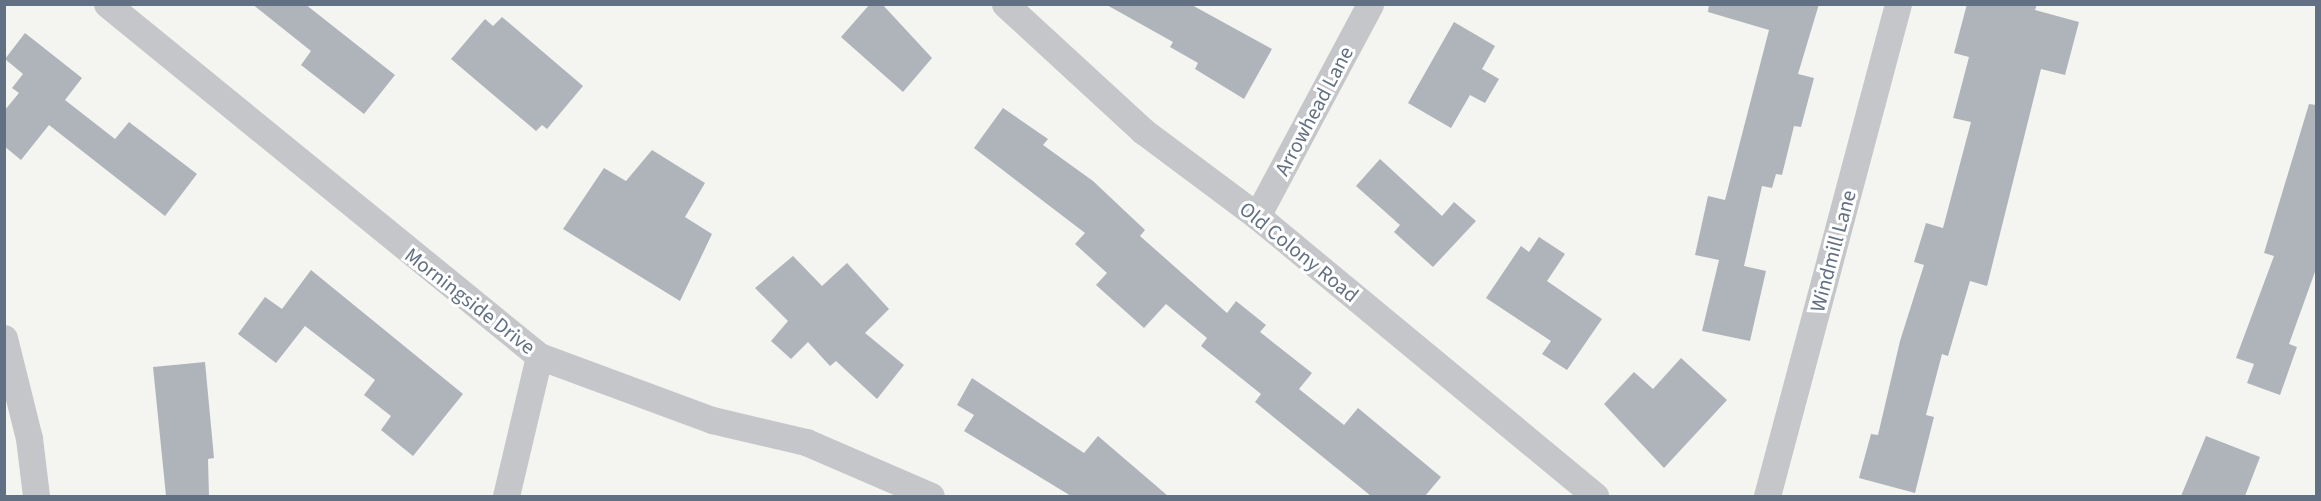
<!DOCTYPE html>
<style>
body{margin:0}
#map{position:relative;width:2321px;height:501px;overflow:hidden;background:#f4f5f0;font-family:"Source Sans 3",sans-serif}
div>[style]{position:absolute}
[style*='--x']{left:calc(var(--x)*1px);top:calc(var(--y)*1px);width:calc(var(--w)*1px);rotate:calc(var(--a)*1deg)}
.building>*{inset:0;background:#afb4bb}
.minor>*{height:27px;margin:-13.5px;padding:0 13.5px;transform-origin:13.5px;border-radius:13.5px;background:#c4c6ca}
span{translate:-50% -50%;white-space:nowrap;text-align:center;line-height:1.15;-webkit-text-stroke:6px #fff;paint-order:stroke}
.street-label{font-size:21px;color:#627083}
.frame{position:absolute;inset:0;border:6px solid #627083;pointer-events:none}
</style>
<div id="map">
<div class="building">
<i style="clip-path:polygon(252px 4px,305px 4px,395px 75px,364px 114px,301px 65px,311px 51px)"></i>
<i style="clip-path:polygon(870px 4px,882px 4px,932px 58px,903px 92px,841px 37px)"></i>
<i style="clip-path:polygon(1105px 4px,1190px 4px,1272px 49px,1244px 99px,1195px 69px,1198px 63px,1170px 47px,1173px 42px)"></i>
<i style="clip-path:polygon(1709px 4px,1819px 4px,1798px 74px,1814px 78px,1801px 127px,1794px 126px,1782px 175px,1776px 174px,1772px 188px,1762px 186px,1744px 266px,1766px 271px,1750px 341px,1702px 331px,1719px 260px,1695px 255px,1708px 196px,1725px 200px,1769px 30px,1708px 12px)"></i>
<i style="clip-path:polygon(1967px 4px,2037px 4px,2035px 10px,2079px 22px,2065px 75px,2041px 69px,1987px 286px,1970px 281px,1948px 356px,1942px 354px,1926px 415px,1934px 417px,1915px 493px,1859px 478px,1871px 434px,1878px 435px,1900px 341px,1924px 265px,1914px 262px,1926px 223px,1943px 228px,1971px 122px,1953px 118px,1969px 57px,1954px 53px)"></i>
<i style="clip-path:polygon(502px 17px,583px 86px,547px 129px,542px 125px,536px 131px,451px 59px,485px 19px,493px 26px)"></i>
<i style="clip-path:polygon(1454px 22px,1495px 46px,1482px 69px,1499px 79px,1485px 103px,1470px 95px,1451px 128px,1408px 103px)"></i>
<i style="clip-path:polygon(25px 33px,82px 78px,65px 100px,115px 139px,129px 122px,197px 174px,165px 216px,49px 125px,21px 160px,4px 146px,4px 111px,19px 93px,12px 88px,23px 74px,5px 59px)"></i>
<i style="clip-path:polygon(2309px 104px,2316px 105px,2316px 269px,2289px 344px,2297px 347px,2280px 395px,2247px 383px,2254px 364px,2236px 358px,2274px 256px,2264px 253px)"></i>
<i style="clip-path:polygon(1003px 108px,1048px 139px,1043px 145px,1093px 181px,1145px 230px,1140px 236px,1227px 313px,1236px 301px,1266px 325px,1260px 332px,1312px 373px,1299px 389px,1344px 425px,1358px 408px,1441px 477px,1425px 496px,1371px 496px,1255px 402px,1261px 394px,1201px 346px,1207px 338px,1166px 304px,1144px 328px,1096px 285px,1107px 273px,1075px 244px,1085px 233px,974px 148px)"></i>
<i style="clip-path:polygon(652px 150px,705px 183px,685px 217px,712px 234px,680px 301px,563px 229px,604px 168px,626px 181px)"></i>
<i style="clip-path:polygon(1380px 159px,1442px 216px,1454px 202px,1476px 221px,1433px 267px,1394px 232px,1400px 225px,1356px 186px)"></i>
<i style="clip-path:polygon(1539px 237px,1565px 254px,1547px 281px,1602px 319px,1567px 370px,1542px 354px,1551px 341px,1486px 298px,1521px 246px,1529px 252px)"></i>
<i style="clip-path:polygon(793px 256px,822px 286px,847px 263px,889px 309px,865px 333px,904px 365px,877px 399px,836px 361px,830px 366px,808px 342px,791px 359px,771px 341px,788px 321px,755px 288px)"></i>
<i style="clip-path:polygon(311px 270px,463px 394px,413px 456px,381px 430px,391px 416px,364px 395px,375px 380px,305px 326px,276px 363px,238px 334px,265px 297px,282px 309px)"></i>
<i style="clip-path:polygon(1681px 358px,1727px 400px,1664px 468px,1604px 404px,1634px 372px,1653px 389px)"></i>
<i style="clip-path:polygon(205px 362px,214px 458px,208px 459px,209px 496px,166px 496px,153px 367px)"></i>
<i style="clip-path:polygon(972px 378px,1084px 453px,1098px 436px,1168px 496px,1071px 496px,964px 431px,974px 415px,957px 405px)"></i>
<i style="clip-path:polygon(2206px 436px,2260px 457px,2245px 496px,2181px 496px)"></i>
</div>
<div class="minor">
<i style="--x:107;--y:4;--w:557;--a:39.17"></i>
<i style="--x:539;--y:356;--w:184;--a:20.3"></i>
<i style="--x:712;--y:420;--w:97;--a:13.2"></i>
<i style="--x:806;--y:442;--w:136;--a:23.4"></i>
<i style="--x:1005;--y:4;--w:188;--a:42.6"></i>
<i style="--x:1143;--y:131;--w:142;--a:36.7"></i>
<i style="--x:1257;--y:216;--w:439;--a:39.6"></i>
<i style="--x:1257;--y:216;--w:240;--a:-61.9"></i>
<i style="--x:4;--y:338;--w:103;--a:76"></i>
<i style="--x:29;--y:438;--w:58;--a:83.1"></i>
<i style="--x:506;--y:496;--w:144;--a:-76.7"></i>
<i style="--x:1767;--y:496;--w:509;--a:-75.09"></i>
</div>
<div class="street-label">
<span style="left:1314px;top:111px;rotate:-62deg">Arrowhead Lane</span>
<span style="left:1833px;top:251px;rotate:-75deg">Windmill Lane</span>
<span style="left:1299px;top:252px;rotate:39deg">Old Colony Road</span>
<span style="left:470px;top:301px;rotate:38deg">Morningside Drive</span>
</div>
<div class="frame"></div>
</div>
